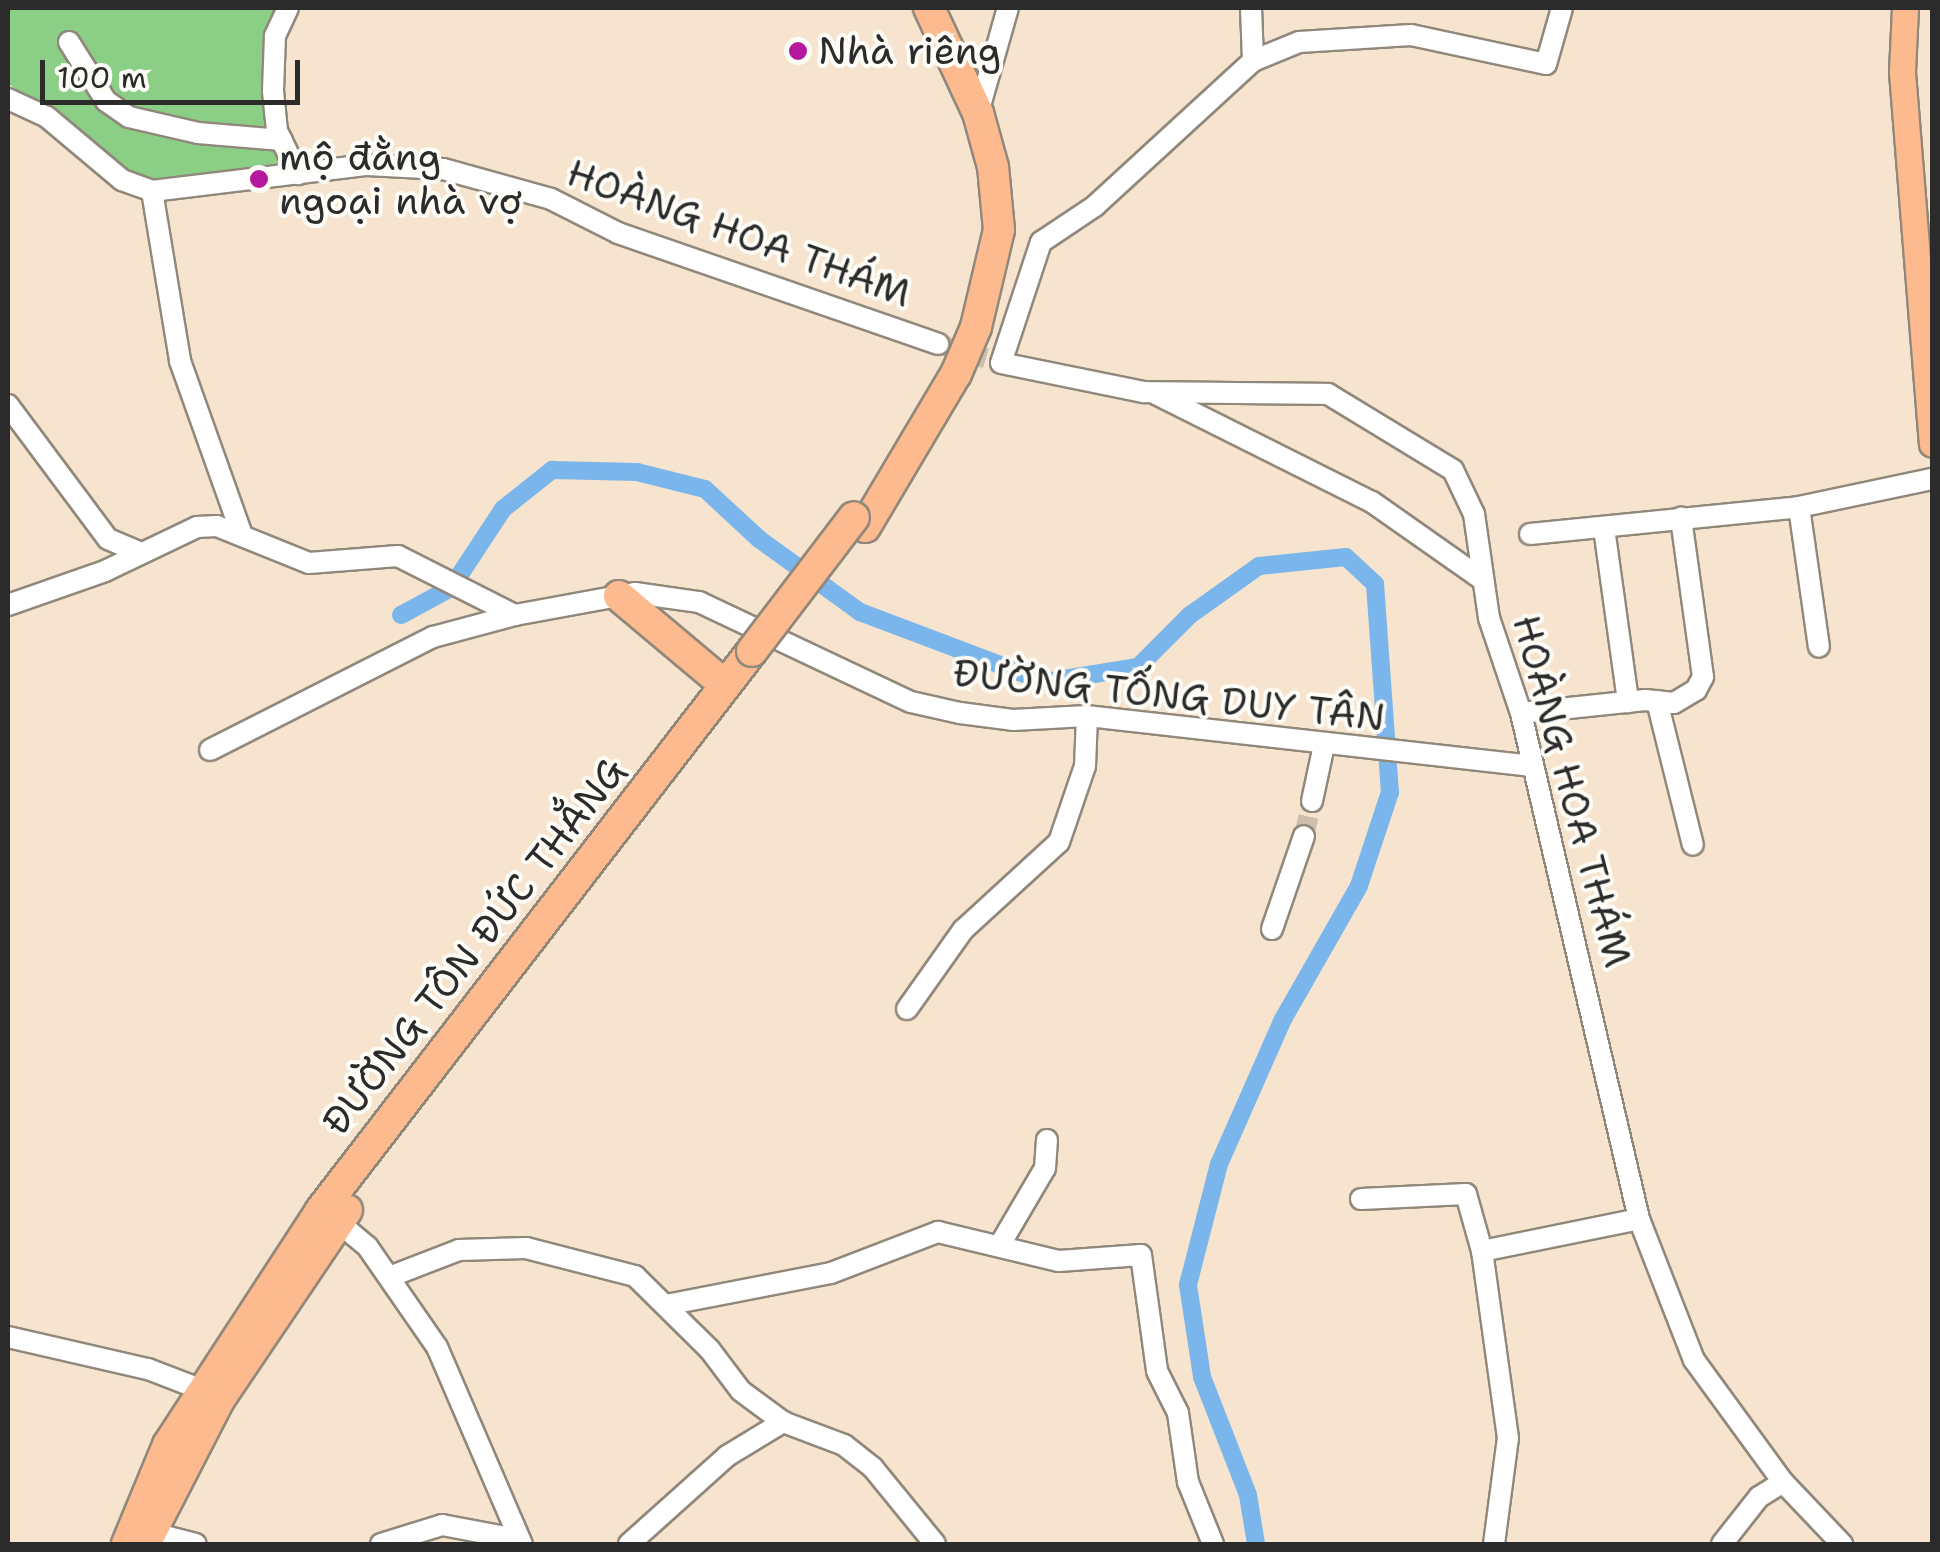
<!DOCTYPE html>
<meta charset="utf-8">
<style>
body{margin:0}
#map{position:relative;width:1940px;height:1552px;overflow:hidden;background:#f7e4ce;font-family:"Shantell Sans",sans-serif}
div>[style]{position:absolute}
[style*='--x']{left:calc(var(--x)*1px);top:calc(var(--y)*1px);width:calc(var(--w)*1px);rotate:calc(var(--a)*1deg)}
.green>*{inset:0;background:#8bce86}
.canal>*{height:18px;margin:-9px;padding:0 9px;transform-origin:9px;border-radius:9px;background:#7ab5eb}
.minor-tunnel>*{height:20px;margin-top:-10px;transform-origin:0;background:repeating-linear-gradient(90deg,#cebfad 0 20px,transparent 0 30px)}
.roads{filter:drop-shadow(2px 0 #91887c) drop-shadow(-2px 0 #91887c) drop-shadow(0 2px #91887c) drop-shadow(0 -2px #91887c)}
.minor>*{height:20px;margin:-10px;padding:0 10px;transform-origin:10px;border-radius:10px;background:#fff}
.major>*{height:25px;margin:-12.5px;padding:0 12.5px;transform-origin:12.5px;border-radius:12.5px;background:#fcba8e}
.highway>*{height:30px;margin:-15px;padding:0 15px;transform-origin:15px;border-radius:15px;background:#fcba8e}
.bridges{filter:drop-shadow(2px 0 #91887c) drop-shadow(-2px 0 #91887c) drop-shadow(0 2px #91887c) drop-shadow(0 -2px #91887c)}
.highway-bridge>*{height:30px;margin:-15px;padding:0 15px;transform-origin:15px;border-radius:15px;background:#fcba8e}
.dots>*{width:28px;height:28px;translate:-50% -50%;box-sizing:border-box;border:5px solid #fdfcf7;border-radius:50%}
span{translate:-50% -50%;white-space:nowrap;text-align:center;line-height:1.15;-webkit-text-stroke:8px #fdfcf7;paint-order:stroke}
.poi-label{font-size:38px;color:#2b2b2b}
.left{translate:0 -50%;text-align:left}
.street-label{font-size:38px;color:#2b2b2b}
.frame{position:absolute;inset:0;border:10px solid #2b2b2b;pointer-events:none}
.scale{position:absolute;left:40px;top:60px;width:260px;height:45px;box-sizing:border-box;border:5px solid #2b2b2b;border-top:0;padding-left:12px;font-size:30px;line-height:35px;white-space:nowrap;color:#2b2b2b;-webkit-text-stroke:8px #fdfcf7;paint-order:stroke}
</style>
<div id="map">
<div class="green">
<i style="clip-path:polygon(8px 8px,294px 8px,273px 57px,292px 174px,152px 191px,98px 160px,8px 83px)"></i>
</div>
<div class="canal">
<i style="--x:401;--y:615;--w:57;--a:-28.4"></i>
<i style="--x:451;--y:588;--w:95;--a:-56.6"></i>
<i style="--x:503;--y:509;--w:63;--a:-38.5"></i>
<i style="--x:552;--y:470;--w:85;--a:1.3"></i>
<i style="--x:637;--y:472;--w:70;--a:14"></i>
<i style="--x:705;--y:489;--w:74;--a:42.8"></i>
<i style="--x:759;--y:539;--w:125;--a:35.9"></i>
<i style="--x:860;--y:612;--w:198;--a:20.7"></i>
<i style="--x:1045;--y:682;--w:94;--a:-9.2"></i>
<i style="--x:1138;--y:667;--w:74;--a:-45"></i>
<i style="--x:1190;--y:615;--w:85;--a:-35.4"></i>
<i style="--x:1259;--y:566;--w:87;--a:-5.9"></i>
<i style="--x:1346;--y:557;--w:40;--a:43"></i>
<i style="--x:1375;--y:584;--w:209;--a:85.9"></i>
<i style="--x:1390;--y:792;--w:99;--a:108.3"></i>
<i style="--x:1359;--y:886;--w:153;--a:119.7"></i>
<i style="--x:1283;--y:1019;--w:158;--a:113.8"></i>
<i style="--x:1219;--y:1164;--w:125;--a:104.4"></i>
<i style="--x:1188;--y:1285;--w:93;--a:81.3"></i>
<i style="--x:1202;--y:1377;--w:127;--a:68.7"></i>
<i style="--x:1248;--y:1495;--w:50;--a:80.7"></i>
</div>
<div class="minor-tunnel">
<i style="--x:938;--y:344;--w:66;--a:16.8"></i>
<i style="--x:1304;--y:836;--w:36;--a:-77"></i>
</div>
<div class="roads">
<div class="minor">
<i style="--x:288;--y:8;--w:31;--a:115"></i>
<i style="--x:275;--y:36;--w:55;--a:92.1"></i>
<i style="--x:273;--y:91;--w:40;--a:84.3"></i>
<i style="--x:277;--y:131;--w:48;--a:64"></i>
<i style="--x:1251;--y:8;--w:53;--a:87.8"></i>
<i style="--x:1562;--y:8;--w:58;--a:105.9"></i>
<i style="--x:1546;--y:64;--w:138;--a:-167.9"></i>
<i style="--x:1411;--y:35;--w:112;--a:176.4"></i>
<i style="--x:1299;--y:42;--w:50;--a:157.6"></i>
<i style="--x:1253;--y:61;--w:214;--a:137.5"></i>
<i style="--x:1095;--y:206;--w:65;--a:146.3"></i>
<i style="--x:1041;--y:242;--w:127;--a:108.3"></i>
<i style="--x:1001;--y:363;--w:146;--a:11.5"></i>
<i style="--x:1144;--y:392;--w:184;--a:0.6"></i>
<i style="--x:1328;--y:394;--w:146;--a:31.3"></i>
<i style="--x:1453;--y:470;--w:49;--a:64.5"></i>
<i style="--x:1474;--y:514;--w:105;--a:81.8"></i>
<i style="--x:1489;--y:618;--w:100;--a:71.4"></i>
<i style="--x:1521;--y:713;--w:520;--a:76.87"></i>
<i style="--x:1639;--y:1219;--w:151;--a:68.7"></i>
<i style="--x:1694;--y:1360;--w:151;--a:53.9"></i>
<i style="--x:1783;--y:1482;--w:86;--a:46.4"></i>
<i style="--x:69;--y:42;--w:70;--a:57.9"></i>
<i style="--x:106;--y:101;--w:28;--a:35"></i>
<i style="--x:129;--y:117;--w:71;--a:13.1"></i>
<i style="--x:198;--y:133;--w:84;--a:4.8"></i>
<i style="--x:8;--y:99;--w:43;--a:24.8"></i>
<i style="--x:47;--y:117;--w:98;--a:40"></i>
<i style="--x:122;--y:180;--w:32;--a:20"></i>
<i style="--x:152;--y:191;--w:217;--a:-6.9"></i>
<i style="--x:367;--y:165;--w:76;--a:3"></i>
<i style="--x:443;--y:169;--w:112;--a:15.5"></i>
<i style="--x:551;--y:199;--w:75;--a:26.9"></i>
<i style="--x:618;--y:233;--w:339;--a:19.1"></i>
<i style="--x:978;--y:113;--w:109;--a:-74.1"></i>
<i style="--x:152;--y:191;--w:172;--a:80.6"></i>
<i style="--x:180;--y:361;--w:185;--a:70.4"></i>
<i style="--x:1156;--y:394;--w:241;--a:26.6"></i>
<i style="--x:1372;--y:502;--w:132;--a:35.1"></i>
<i style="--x:8;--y:405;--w:167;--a:53.3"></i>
<i style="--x:108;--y:539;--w:36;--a:23"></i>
<i style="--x:1799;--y:507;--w:141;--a:81.9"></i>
<i style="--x:1604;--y:528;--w:176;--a:82.1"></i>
<i style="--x:1530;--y:534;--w:270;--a:-5.7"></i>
<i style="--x:1799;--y:507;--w:136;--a:-11.9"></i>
<i style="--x:8;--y:605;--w:103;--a:-19.3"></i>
<i style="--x:105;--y:571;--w:102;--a:-25.6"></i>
<i style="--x:197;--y:527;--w:20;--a:-3"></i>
<i style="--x:217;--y:526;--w:99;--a:21.9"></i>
<i style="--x:309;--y:563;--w:89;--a:-4.5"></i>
<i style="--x:398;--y:556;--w:131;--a:26.8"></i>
<i style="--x:515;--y:615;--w:122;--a:-10.4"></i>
<i style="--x:635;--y:593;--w:65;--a:8"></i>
<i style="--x:699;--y:602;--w:234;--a:25.3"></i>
<i style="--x:911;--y:702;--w:50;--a:12.7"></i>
<i style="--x:960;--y:713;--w:53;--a:7.5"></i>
<i style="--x:1013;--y:720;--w:74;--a:-3.1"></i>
<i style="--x:1087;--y:716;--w:447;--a:6.4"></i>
<i style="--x:1657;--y:701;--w:148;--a:76"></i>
<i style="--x:1521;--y:713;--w:125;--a:-6"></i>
<i style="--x:1645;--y:700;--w:29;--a:6"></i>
<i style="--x:1674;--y:703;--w:26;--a:-31"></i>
<i style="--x:1696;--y:690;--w:15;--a:-62"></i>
<i style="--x:1703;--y:677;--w:161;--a:-97.9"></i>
<i style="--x:210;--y:750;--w:250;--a:-26.9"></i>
<i style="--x:433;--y:637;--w:85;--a:-15"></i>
<i style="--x:1312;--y:801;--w:57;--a:-77.9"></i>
<i style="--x:1272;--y:929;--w:98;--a:-71"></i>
<i style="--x:907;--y:1009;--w:97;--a:-54.7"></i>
<i style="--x:963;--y:930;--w:130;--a:-42.5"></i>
<i style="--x:1059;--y:842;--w:80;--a:-71.1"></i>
<i style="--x:1085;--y:766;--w:50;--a:-87.7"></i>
<i style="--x:1361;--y:1199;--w:105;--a:-2.7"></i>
<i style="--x:1466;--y:1194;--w:59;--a:74.3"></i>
<i style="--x:338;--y:1222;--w:38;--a:40"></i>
<i style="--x:367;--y:1246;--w:123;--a:55.3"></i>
<i style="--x:437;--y:1347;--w:215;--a:66.7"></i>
<i style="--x:1001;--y:1243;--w:87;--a:-59.6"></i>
<i style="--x:1045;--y:1168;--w:28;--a:-86"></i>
<i style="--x:389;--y:1277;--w:75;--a:-21.1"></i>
<i style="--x:459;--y:1250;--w:67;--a:-1.7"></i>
<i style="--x:526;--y:1248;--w:113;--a:14.4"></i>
<i style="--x:635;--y:1276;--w:105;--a:44.6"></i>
<i style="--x:710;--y:1350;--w:51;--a:52.9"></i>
<i style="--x:741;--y:1391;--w:52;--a:36.4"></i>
<i style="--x:783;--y:1422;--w:65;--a:20.7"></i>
<i style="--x:844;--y:1445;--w:37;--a:38"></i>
<i style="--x:873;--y:1468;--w:98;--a:50.8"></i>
<i style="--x:666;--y:1305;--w:168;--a:-11"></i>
<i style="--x:831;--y:1273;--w:115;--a:-21"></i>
<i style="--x:938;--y:1232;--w:124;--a:13.5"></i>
<i style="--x:1059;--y:1261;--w:82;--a:-4.2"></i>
<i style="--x:1141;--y:1255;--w:117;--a:82.1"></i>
<i style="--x:1157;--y:1371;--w:47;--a:63.4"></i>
<i style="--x:1178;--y:1413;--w:70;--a:81.8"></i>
<i style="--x:1188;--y:1482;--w:67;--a:68"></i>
<i style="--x:8;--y:1337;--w:144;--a:12.9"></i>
<i style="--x:148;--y:1369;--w:56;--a:21"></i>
<i style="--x:153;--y:1533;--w:44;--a:14.3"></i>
<i style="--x:381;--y:1544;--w:64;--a:-17.3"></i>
<i style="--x:442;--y:1525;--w:65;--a:10.6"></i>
<i style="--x:506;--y:1537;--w:11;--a:41"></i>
<i style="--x:629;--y:1544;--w:132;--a:-41.9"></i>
<i style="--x:727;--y:1456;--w:66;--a:-31.3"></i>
<i style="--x:1494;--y:1544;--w:107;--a:-82.5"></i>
<i style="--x:1508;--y:1438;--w:189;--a:-97.9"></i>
<i style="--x:1482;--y:1251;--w:160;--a:-11.5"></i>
<i style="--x:1722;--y:1544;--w:60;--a:-51.8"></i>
<i style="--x:1759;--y:1497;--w:28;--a:-32"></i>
</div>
<div class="major">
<i style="--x:1905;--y:8;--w:64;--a:92.7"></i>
<i style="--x:1902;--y:72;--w:373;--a:85.4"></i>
</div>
<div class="highway">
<i style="--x:865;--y:527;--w:178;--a:-59.3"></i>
<i style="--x:956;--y:374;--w:51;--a:-66.9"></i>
<i style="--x:976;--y:327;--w:100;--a:-76.7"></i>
<i style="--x:999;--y:230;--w:63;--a:-95.4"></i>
<i style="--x:993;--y:167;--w:56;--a:-105.5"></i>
<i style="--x:978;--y:113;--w:116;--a:-115"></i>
<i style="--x:619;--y:596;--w:138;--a:40"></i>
<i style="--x:127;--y:1544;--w:107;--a:-67.5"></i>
<i style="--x:168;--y:1445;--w:280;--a:-56.9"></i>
<i style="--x:321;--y:1210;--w:706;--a:-52.37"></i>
<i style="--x:145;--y:1544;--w:162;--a:-62.8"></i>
<i style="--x:219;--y:1400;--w:229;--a:-56"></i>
</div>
</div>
<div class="bridges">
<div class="highway-bridge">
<i style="--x:752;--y:651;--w:168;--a:-52.7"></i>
</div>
</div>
<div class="dots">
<i style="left:798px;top:51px;background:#b5179e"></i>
<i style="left:259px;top:179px;background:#b5179e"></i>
</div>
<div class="poi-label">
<span class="left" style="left:818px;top:51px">Nhà riêng</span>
<span class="left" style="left:279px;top:179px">mộ đằng<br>ngoại nhà vợ</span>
</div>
<div class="street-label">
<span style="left:739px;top:233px;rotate:20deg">HOÀNG HOA THÁM</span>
<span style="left:1169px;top:695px;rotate:6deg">ĐƯỜNG TỐNG DUY TÂN</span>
<span style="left:1572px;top:791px;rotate:75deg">HOÀNG HOA THÁM</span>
<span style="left:474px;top:946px;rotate:-52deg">ĐƯỜNG TÔN ĐỨC THẮNG</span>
</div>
<div class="frame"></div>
<div class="scale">100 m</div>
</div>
